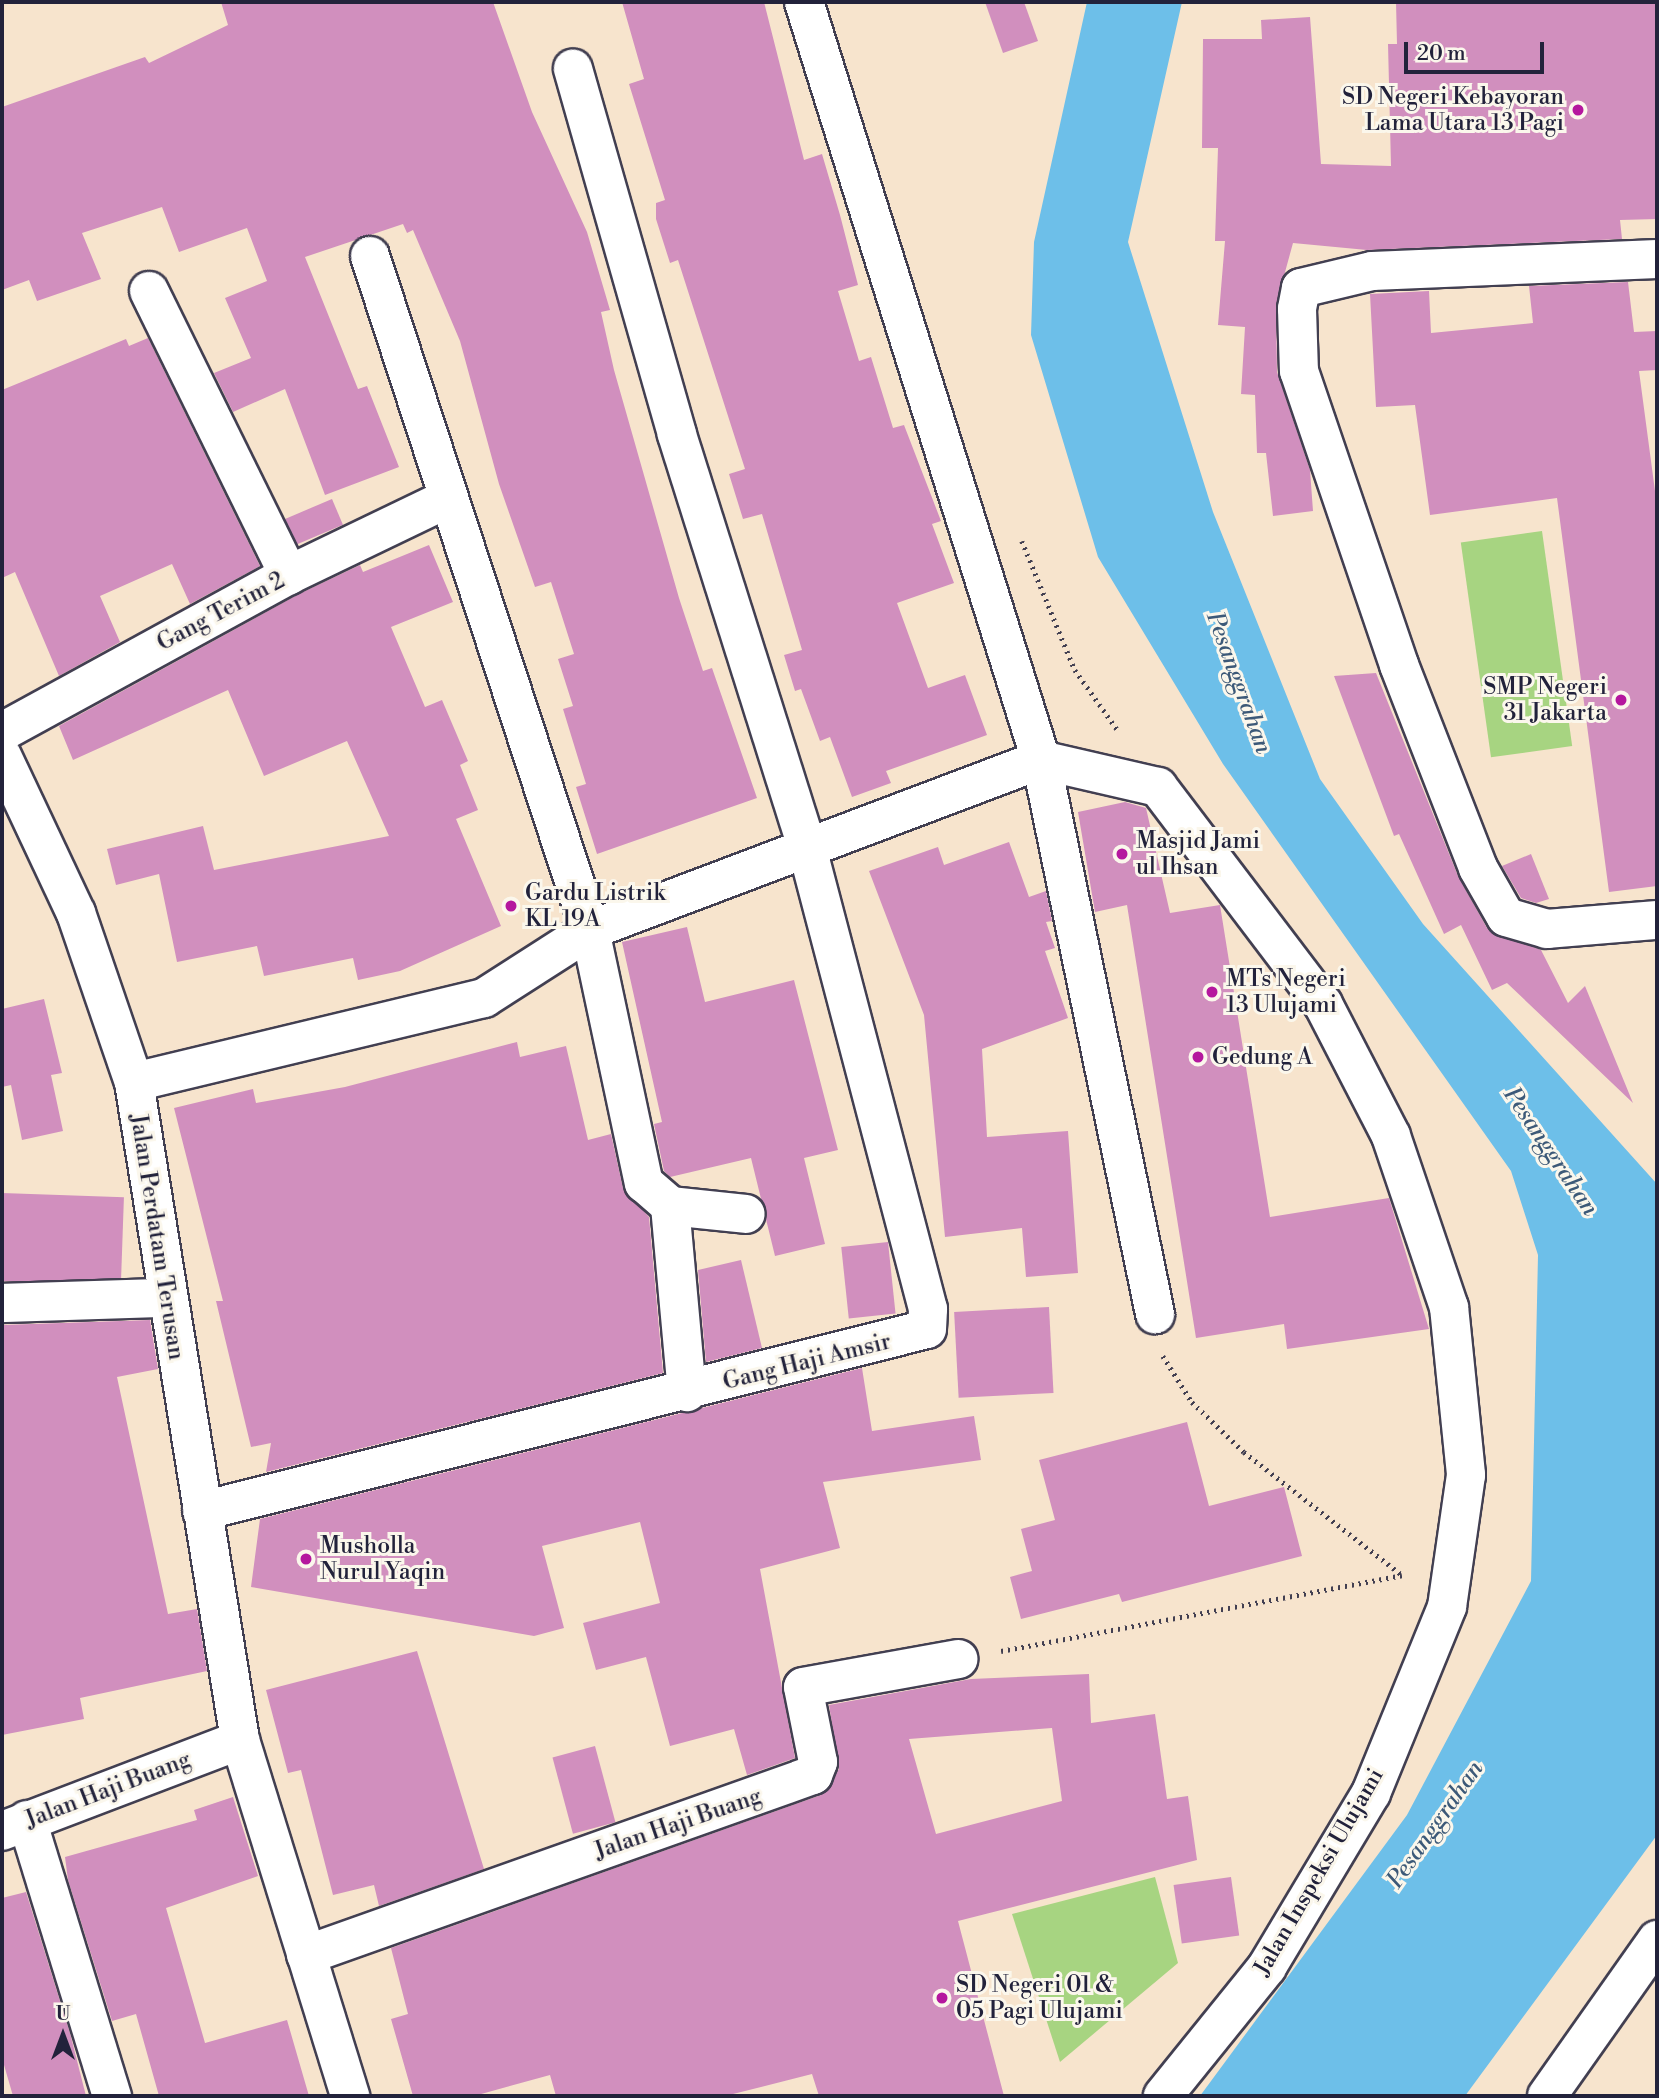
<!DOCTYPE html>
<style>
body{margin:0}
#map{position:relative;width:1659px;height:2098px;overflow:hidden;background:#f7e4cd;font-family:"Libre Bodoni",serif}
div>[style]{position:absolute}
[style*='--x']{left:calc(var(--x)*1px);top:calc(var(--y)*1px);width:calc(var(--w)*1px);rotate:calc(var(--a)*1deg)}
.green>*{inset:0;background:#a7d481;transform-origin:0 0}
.water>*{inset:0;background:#6dbfe9}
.building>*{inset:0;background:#d18fbe;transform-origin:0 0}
.path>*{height:4.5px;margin-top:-2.25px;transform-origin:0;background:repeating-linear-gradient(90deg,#423f51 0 2px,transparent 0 7px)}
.roads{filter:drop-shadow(2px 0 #423f51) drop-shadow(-2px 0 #423f51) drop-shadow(0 2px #423f51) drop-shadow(0 -2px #423f51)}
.minor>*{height:38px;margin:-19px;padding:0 19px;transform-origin:19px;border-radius:19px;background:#fff}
.dots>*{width:19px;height:19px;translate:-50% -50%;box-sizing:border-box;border:4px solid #fbf7ec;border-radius:50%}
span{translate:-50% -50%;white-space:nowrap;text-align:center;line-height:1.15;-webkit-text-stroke:6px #fbf7ec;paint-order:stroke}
.poi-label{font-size:23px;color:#22223b}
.right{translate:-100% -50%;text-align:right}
.left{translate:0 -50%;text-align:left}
.street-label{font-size:23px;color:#22223b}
.water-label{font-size:24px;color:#3c5978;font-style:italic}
.frame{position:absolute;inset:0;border:4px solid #22223b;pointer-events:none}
.north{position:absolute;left:28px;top:2000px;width:70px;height:70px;-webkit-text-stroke:5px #fbf7ec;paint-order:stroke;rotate:0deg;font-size:19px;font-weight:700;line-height:28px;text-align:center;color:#22223b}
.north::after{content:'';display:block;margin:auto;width:24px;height:32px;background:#22223b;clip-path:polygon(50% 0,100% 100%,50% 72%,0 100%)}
.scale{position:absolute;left:1404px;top:42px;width:140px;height:32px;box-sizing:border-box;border:4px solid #22223b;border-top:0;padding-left:9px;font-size:21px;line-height:24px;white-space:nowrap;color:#22223b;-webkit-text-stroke:5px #fbf7ec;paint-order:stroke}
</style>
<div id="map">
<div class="green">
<i style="left:1542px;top:531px;width:217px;height:82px;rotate:82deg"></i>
<i style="clip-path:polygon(1155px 1877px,1178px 1963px,1060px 2062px,1012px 1914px)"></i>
</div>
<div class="water">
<i style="clip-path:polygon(1087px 2px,1182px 2px,1128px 242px,1213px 512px,1320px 779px,1423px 924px,1657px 1184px,1657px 1835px,1465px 2096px,1200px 2096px,1407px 1815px,1531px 1581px,1538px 1255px,1511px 1171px,1223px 764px,1098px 557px,1031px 335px,1034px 242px)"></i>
</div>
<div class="building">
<i style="clip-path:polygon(221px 2px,493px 2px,532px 112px,587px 232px,610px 310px,601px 312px,614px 370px,679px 598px,703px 671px,712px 668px,757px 798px,597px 854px,576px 787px,586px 784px,563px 709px,573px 706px,558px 659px,574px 654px,551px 582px,535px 587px,499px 484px,460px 341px,413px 230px,407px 233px,403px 224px,305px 257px,358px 389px,367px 386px,399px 467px,325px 495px,285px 389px,233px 412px,214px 373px,251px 358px,225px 298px,267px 281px,247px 228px,179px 252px,162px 207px,82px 233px,101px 279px,37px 301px,29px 280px,2px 290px,2px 107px,145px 57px,149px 63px,228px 25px)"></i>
<i style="clip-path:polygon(622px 2px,764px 2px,804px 160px,822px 154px,840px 215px,858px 285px,838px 291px,859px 361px,871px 357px,893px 428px,904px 425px,941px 521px,932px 524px,954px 583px,897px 603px,928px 688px,965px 675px,987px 735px,886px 771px,891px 783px,852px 797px,830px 737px,820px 741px,801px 689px,795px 691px,784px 655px,802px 650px,762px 514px,743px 519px,729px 474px,745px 469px,678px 260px,670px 263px,656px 219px,656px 203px,665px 200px,629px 84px,644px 79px)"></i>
<i style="clip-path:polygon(985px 2px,1024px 2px,1038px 41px,1003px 53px)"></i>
<i style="clip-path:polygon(1396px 2px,1657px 2px,1657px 219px,1620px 220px,1622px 239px,1367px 250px,1293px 243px,1276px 305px,1277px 372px,1310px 470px,1313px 511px,1273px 516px,1266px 453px,1257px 453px,1255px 395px,1241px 394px,1245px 327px,1218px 325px,1225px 241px,1215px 241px,1218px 148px,1202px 148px,1203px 39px,1262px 39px,1261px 20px,1310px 17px,1321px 164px,1391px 166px,1388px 44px,1397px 44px)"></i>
<i style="clip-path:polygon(1628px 282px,1634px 332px,1657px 331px,1657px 370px,1639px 371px,1657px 506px,1657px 886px,1609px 892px,1557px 498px,1430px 515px,1415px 405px,1376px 407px,1370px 294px,1429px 291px,1431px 333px,1533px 323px,1529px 286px)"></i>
<i style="clip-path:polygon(148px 338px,260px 566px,190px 604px,172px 564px,100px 596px,120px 642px,59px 676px,15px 572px,2px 578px,2px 390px,126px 339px,129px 346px)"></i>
<i style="left:332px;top:499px;width:28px;height:51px;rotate:67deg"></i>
<i style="clip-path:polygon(429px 545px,453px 602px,391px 627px,425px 707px,442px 700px,468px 761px,460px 765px,478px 810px,456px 819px,501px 926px,400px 971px,358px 980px,353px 958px,264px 976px,257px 946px,177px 962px,159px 874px,116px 885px,107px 849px,203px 826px,214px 870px,389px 836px,347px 741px,264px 776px,228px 690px,73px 760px,59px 726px,299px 594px,360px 565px,363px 572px)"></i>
<i style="clip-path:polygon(1376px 673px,1458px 876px,1487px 928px,1541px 950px,1568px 1003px,1585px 986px,1633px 1103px,1507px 983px,1492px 990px,1461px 925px,1444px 934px,1399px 834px,1394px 836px,1334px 676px)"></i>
<i style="clip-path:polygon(1125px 802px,1146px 808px,1170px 913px,1220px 905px,1270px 1217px,1389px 1198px,1429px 1329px,1287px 1349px,1284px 1324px,1196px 1338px,1127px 905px,1095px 912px,1078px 812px)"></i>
<i style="clip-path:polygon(1009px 842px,1029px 897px,1046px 891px,1052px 921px,1046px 922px,1055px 948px,1045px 951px,1068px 1018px,982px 1049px,987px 1137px,1068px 1131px,1078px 1273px,1026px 1277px,1022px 1228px,945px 1237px,924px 1015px,869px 871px,938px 847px,944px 865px)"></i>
<i style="clip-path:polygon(1531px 854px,1549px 899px,1536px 903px,1521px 898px,1502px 866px)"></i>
<i style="clip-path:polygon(687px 927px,705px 1002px,794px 980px,838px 1150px,804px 1158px,825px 1244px,775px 1256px,751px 1158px,670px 1177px,664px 1171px,654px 1124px,662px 1122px,622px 942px)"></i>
<i style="clip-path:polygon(44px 999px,62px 1073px,51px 1075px,63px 1131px,22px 1140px,11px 1085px,2px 1087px,2px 1009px)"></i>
<i style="clip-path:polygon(517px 1042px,520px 1057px,566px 1046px,588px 1140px,611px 1134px,623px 1188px,649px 1217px,663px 1373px,266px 1472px,271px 1443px,251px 1447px,216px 1301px,223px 1301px,174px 1108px,253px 1089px,256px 1103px,345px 1087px)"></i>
<i style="left:2px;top:1193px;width:122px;height:88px;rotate:2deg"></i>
<i style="left:888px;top:1242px;width:72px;height:47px;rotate:84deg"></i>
<i style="clip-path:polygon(741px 1260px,762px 1348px,706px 1362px,698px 1270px)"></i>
<i style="left:1049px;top:1307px;width:86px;height:95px;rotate:87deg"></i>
<i style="clip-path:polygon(150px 1320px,158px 1369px,117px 1377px,168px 1614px,197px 1609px,207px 1671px,80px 1698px,84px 1719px,2px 1735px,2px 1325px)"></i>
<i style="clip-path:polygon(862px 1368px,872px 1431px,974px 1416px,981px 1460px,823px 1482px,840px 1548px,760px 1569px,795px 1758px,747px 1775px,734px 1729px,670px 1746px,646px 1657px,596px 1670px,583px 1623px,660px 1603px,640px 1522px,542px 1546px,564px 1628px,534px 1636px,251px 1587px,260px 1519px)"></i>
<i style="clip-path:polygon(1187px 1422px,1209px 1506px,1284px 1487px,1302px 1556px,1122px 1602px,1119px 1594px,1021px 1619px,1010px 1577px,1032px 1571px,1021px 1529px,1055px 1520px,1039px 1460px)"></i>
<i style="clip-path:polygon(417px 1651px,484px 1869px,379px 1906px,374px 1885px,333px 1895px,301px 1770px,288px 1773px,266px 1690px)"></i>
<i style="clip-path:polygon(evenodd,1089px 1674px,1091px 1723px,1155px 1714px,1167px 1799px,1188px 1796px,1197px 1860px,958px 1921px,1004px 2096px,819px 2096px,812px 2074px,725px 2096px,556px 2096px,550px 2075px,474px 2096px,413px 2096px,391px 2019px,408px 2014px,391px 1948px,821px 1795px,839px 1769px,829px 1705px,971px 1679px,1089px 1674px,1052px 1728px,1062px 1801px,936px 1834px,909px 1739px,1052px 1728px)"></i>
<i style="left:595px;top:1746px;width:79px;height:44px;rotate:75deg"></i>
<i style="clip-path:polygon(233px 1797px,258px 1876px,166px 1908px,205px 2043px,287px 2020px,309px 2096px,159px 2096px,136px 2014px,112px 2021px,68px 1880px,65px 1857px,197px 1820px,194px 1810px)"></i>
<i style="left:1231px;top:1877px;width:59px;height:58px;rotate:82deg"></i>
<i style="clip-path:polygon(26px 1892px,70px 2033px,86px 2096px,13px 2096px,2px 2058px,2px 1898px)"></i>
</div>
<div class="path">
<i style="--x:1022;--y:541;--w:139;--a:67.7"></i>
<i style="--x:1075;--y:670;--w:76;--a:54.6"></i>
<i style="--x:1163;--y:1356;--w:54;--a:57.8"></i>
<i style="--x:1192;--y:1402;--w:72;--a:43.9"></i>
<i style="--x:1244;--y:1452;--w:200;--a:37.9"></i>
<i style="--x:1001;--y:1651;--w:408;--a:-10.7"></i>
</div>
<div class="roads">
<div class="minor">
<i style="--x:804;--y:2;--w:794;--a:72.64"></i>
<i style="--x:1041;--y:760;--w:566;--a:78.37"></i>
<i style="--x:370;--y:256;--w:709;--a:71.92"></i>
<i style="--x:590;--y:930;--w:259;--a:78"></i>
<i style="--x:644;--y:1183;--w:35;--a:41"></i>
<i style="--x:670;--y:1206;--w:76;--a:6"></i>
<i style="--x:1657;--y:259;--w:285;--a:177.6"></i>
<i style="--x:1372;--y:271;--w:73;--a:166.5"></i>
<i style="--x:1301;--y:288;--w:21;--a:101"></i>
<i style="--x:1297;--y:309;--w:62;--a:88.2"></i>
<i style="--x:1299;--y:371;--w:311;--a:71.2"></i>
<i style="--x:1399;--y:665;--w:218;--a:68.7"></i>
<i style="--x:1478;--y:868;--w:56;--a:60.3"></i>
<i style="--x:1506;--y:917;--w:43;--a:16.3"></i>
<i style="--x:1547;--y:929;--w:110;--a:-4.7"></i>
<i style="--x:149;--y:291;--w:317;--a:63.8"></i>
<i style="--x:2;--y:732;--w:327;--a:-28.7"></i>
<i style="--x:289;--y:575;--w:173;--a:-25.7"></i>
<i style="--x:2;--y:756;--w:174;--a:64.8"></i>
<i style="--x:76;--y:913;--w:179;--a:71.1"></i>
<i style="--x:134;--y:1082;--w:666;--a:80.85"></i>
<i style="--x:240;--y:1740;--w:373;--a:72.8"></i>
<i style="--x:134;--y:1082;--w:360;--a:-13.5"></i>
<i style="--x:484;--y:998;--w:126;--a:-32.7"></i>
<i style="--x:590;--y:930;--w:482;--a:-20.7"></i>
<i style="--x:1041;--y:760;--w:120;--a:13"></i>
<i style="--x:1158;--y:787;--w:273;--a:52.8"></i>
<i style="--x:1323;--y:1004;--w:148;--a:62.7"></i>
<i style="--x:1391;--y:1136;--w:181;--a:71.3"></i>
<i style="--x:1449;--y:1307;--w:169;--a:84.2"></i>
<i style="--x:1466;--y:1475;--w:133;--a:98.2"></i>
<i style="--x:1447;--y:1607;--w:201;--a:112.2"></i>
<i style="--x:1371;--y:1793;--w:203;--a:120.9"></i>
<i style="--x:1267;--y:1967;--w:166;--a:128.9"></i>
<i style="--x:670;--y:1206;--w:187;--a:84.8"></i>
<i style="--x:2;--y:1303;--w:162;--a:-1.8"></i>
<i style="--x:202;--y:1511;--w:747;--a:-14.09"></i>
<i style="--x:927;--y:1329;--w:20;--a:-87"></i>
<i style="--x:928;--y:1309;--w:478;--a:-104.7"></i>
<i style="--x:807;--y:847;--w:433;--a:-107.5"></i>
<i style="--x:677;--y:434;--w:380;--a:-105.9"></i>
<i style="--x:27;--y:1820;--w:289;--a:72.9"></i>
<i style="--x:2;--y:1831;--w:255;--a:-20.9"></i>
<i style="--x:306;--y:1955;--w:538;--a:-19.55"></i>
<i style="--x:813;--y:1775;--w:14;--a:-69"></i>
<i style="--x:818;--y:1762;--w:76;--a:-101.3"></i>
<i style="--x:803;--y:1687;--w:158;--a:-10.2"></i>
<i style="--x:1547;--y:2096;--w:191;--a:-54.8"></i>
</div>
</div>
<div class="dots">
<i style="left:1578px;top:110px;background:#b5179e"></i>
<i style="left:1621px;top:700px;background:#b5179e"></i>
<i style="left:1122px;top:854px;background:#b5179e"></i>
<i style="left:511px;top:906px;background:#b5179e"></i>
<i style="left:1212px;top:992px;background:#b5179e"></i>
<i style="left:1198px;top:1057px;background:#b5179e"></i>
<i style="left:306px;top:1559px;background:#b5179e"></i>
<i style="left:942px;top:1998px;background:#b5179e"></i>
</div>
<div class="poi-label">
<span class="right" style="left:1564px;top:110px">SD Negeri Kebayoran<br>Lama Utara 13 Pagi</span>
<span class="right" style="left:1607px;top:700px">SMP Negeri<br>31 Jakarta</span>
<span class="left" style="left:1136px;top:854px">Masjid Jami<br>ul Ihsan</span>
<span class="left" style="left:525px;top:906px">Gardu Listrik<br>KL 19A</span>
<span class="left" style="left:1226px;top:992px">MTs Negeri<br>13 Ulujami</span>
<span class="left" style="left:1212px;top:1057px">Gedung A</span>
<span class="left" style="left:320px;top:1559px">Musholla<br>Nurul Yaqin</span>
<span class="left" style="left:956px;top:1998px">SD Negeri 01 &amp;<br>05 Pagi Ulujami</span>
</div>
<div class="street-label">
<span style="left:221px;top:612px;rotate:-28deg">Gang Terim 2</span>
<span style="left:157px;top:1237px;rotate:81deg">Jalan Perdatam Terusan</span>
<span style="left:807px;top:1362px;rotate:-14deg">Gang Haji Amsir</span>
<span style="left:108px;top:1790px;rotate:-21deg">Jalan Haji Buang</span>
<span style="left:678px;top:1824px;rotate:-19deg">Jalan Haji Buang</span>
<span style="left:1319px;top:1872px;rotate:-60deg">Jalan Inspeksi Ulujami</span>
</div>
<div class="water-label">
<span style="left:1238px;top:683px;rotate:70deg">Pesanggrahan</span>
<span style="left:1550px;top:1152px;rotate:56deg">Pesanggrahan</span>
<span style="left:1436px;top:1825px;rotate:-55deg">Pesanggrahan</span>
</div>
<div class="frame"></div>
<div class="north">U</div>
<div class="scale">20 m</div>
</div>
